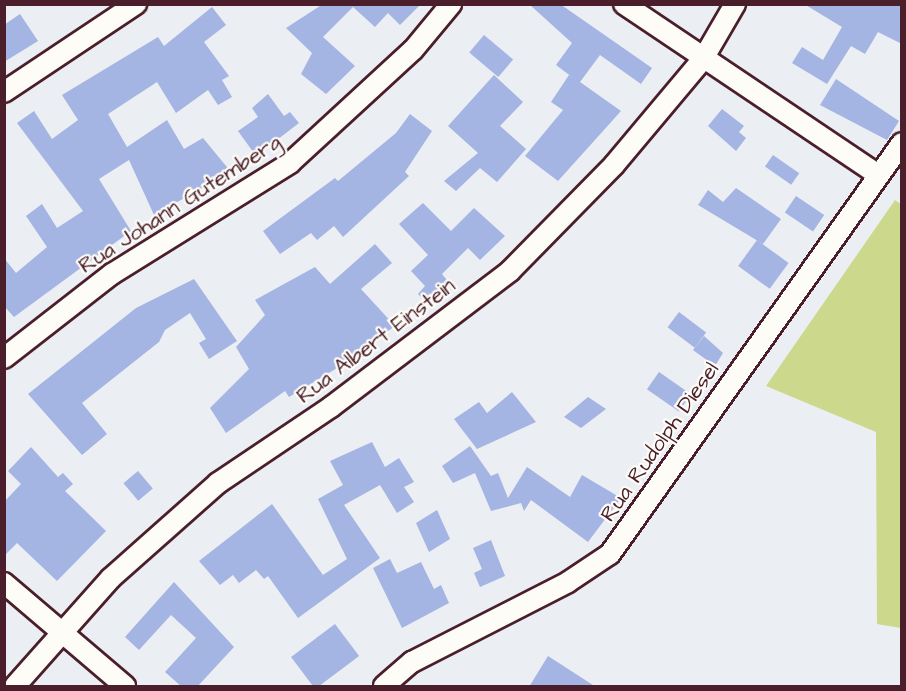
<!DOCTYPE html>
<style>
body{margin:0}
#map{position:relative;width:906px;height:691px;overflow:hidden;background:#ebeef3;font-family:"Architects Daughter",sans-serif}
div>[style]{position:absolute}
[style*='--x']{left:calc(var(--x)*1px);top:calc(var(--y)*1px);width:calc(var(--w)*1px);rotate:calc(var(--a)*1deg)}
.green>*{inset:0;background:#ccd98d}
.building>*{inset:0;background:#a4b4e3;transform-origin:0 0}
.roads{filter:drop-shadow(2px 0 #4a1f2b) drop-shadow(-2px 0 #4a1f2b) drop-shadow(0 2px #4a1f2b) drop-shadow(0 -2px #4a1f2b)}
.minor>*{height:20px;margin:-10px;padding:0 10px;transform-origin:10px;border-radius:10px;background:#fdfcf7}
span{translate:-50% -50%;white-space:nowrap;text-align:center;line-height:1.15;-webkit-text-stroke:4.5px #fdfcf7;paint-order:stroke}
.street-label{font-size:22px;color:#4a1f2b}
.frame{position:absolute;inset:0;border:6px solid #4a1f2b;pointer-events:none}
</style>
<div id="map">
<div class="green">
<i style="clip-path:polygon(895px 200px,902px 205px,901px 628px,877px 624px,876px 432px,766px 386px)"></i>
</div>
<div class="building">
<i style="clip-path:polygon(323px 4px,421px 4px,400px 25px,388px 13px,375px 27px,353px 7px,323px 37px,355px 66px,326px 94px,301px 74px,312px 53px,286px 28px)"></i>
<i style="clip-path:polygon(529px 4px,560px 4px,652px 68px,641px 84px,600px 55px,580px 82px,621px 111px,558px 181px,525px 156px,563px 110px,551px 102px,569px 75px,576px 80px,556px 65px,572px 43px)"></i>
<i style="clip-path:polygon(804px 4px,902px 4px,902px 44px,878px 32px,865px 54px,851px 46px,827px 84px,792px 63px,802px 47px,823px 60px,842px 27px)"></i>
<i style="clip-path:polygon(212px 7px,226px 25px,204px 42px,229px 76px,222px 80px,232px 97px,218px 105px,208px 90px,176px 113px,157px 82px,108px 114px,127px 147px,167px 120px,184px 149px,203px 138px,231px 172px,154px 215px,129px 160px,99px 179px,131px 231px,14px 317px,4px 306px,4px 258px,16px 273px,47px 247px,26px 216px,42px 204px,57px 228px,83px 211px,17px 123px,34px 111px,52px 139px,78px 120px,62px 95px,158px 37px,164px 46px)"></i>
<i style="clip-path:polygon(20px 14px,38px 41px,4px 62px,4px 25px)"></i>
<i style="left:484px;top:35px;width:38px;height:23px;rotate:40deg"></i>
<i style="clip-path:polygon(494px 75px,523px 102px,500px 126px,526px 149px,497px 182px,480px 168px,456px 191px,444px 181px,478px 153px,448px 126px)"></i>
<i style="clip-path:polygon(836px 79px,899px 121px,887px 140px,820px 105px)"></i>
<i style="clip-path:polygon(268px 94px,284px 116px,290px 112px,299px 123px,256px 156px,238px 131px,258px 117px,252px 108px)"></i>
<i style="clip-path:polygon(722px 109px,744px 126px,739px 132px,746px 138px,736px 151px,708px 126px)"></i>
<i style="clip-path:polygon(410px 114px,432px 131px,405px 172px,409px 176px,343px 237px,334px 226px,317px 240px,311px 233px,280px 254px,263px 231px,335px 178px,338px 181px,396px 133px)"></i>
<i style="left:773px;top:155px;width:32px;height:14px;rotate:35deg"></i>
<i style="clip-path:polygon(736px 188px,781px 219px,763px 244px,698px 205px,708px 190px,723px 202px)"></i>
<i style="left:796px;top:196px;width:34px;height:20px;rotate:34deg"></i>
<i style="clip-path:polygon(423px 203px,451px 231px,474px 208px,505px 236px,480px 260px,468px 248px,442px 274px,450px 284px,428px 305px,418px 294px,425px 286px,411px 271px,428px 255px,399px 224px)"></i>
<i style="left:757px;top:240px;width:39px;height:32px;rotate:36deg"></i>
<i style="clip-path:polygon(375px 244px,392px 263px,361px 289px,395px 326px,342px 365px,289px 397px,285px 391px,226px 433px,210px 408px,249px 369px,236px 347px,265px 315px,255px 300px,315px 267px,330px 284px)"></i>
<i style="clip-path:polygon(194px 279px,237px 341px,209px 359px,199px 343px,206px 339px,190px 313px,165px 330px,159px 342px,82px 403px,107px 434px,82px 455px,28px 394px,136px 308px)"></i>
<i style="left:679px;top:312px;width:34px;height:19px;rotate:37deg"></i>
<i style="clip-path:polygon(704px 336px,723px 353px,715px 366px,693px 350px)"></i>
<i style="left:659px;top:372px;width:39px;height:21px;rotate:35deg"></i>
<i style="clip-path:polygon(512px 392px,536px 422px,477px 449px,454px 419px,479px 402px,487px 413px)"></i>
<i style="clip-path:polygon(588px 397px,606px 409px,581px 428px,564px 417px)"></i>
<i style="clip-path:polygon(372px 442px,385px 467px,399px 458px,414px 482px,404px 487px,414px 502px,397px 513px,380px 485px,344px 505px,380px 558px,298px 618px,268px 576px,264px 579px,256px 570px,239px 583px,233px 575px,220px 585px,199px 561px,272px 504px,323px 575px,347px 559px,318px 499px,343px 485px,330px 461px)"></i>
<i style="clip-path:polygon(470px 446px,491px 476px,498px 473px,508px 498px,527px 467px,570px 497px,582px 475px,621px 498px,588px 542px,531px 500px,524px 511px,521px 503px,491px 511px,475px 473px,453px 483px,442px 466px)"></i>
<i style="clip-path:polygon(31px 447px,58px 477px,63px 473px,73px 484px,65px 491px,106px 531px,57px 581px,17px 543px,4px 556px,4px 502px,21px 484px,8px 471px)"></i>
<i style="left:138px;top:471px;width:23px;height:19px;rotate:50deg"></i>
<i style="clip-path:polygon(437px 510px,450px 539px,429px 552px,416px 523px)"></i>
<i style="clip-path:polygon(491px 540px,505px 576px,480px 587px,474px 573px,482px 569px,473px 548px)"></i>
<i style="clip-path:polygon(390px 559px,397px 573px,421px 562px,434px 589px,441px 585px,449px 603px,402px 628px,373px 568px)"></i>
<i style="clip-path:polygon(174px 582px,234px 647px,197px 687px,182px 687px,165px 672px,196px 638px,171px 615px,139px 650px,125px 637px)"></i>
<i style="left:335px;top:624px;width:40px;height:55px;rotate:53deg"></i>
<i style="clip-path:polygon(548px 656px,596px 687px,529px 687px)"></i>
</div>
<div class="roads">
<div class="minor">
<i style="--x:624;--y:4;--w:306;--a:33.9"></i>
<i style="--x:4;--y:92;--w:159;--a:-33.7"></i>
<i style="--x:4;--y:358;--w:137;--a:-37.9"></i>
<i style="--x:112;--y:274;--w:210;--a:-31.9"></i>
<i style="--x:290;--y:163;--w:167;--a:-42.6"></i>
<i style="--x:413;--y:50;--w:60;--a:-50.4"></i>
<i style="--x:4;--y:583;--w:159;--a:40.4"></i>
<i style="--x:15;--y:686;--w:144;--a:-48.4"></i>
<i style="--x:111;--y:578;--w:143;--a:-41.6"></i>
<i style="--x:218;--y:483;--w:136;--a:-33.9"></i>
<i style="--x:331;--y:407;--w:225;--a:-37.2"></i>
<i style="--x:510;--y:271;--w:148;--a:-45.5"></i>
<i style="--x:614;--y:165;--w:138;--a:-50"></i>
<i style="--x:703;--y:59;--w:64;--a:-59.8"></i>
<i style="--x:384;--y:686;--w:37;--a:-41"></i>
<i style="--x:412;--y:662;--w:175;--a:-27.1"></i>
<i style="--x:568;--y:582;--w:50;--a:-33.7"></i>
<i style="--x:610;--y:554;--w:504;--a:-54.61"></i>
</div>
</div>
<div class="street-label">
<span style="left:180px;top:204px;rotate:-33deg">Rua Johann Gutemberg</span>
<span style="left:376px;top:341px;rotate:-37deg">Rua Albert Einstein</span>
<span style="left:660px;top:442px;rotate:-55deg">Rua Rudolph Diesel</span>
</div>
<div class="frame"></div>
</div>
